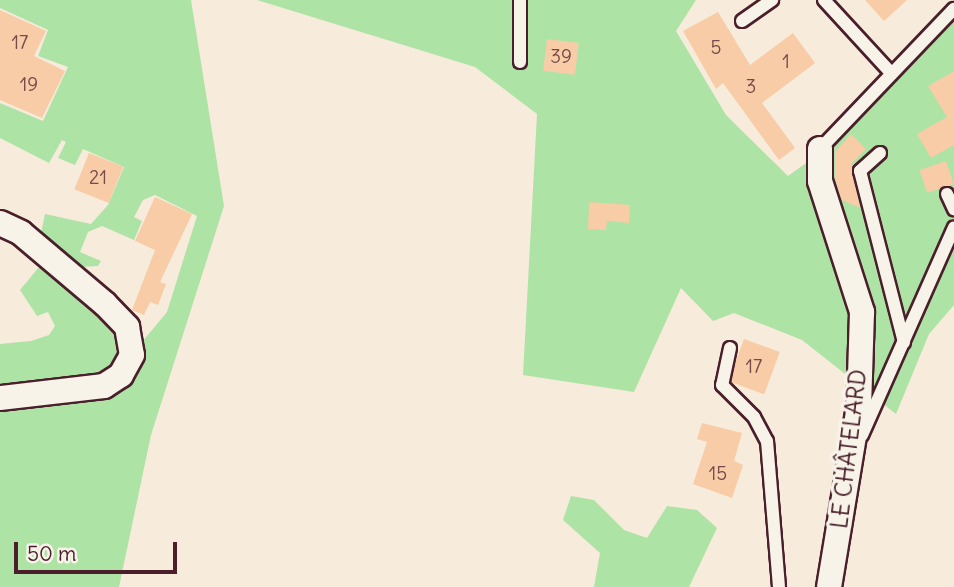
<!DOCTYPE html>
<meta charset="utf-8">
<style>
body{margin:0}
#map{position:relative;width:954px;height:587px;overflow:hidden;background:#f7ebdb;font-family:Delius,sans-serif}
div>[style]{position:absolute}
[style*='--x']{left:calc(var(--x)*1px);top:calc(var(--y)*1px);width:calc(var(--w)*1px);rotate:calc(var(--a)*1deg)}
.green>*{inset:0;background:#aee3a6}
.building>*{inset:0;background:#f7cca6;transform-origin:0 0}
.roads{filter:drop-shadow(2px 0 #4a1f2b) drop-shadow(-2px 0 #4a1f2b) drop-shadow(0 2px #4a1f2b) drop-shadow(0 -2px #4a1f2b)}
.service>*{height:12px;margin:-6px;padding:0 6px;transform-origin:6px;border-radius:6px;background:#f7f3e8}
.minor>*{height:24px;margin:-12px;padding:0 12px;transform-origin:12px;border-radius:12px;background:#f7f3e8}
span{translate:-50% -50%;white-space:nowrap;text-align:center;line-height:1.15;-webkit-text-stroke:7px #f7f3e8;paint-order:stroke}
.number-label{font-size:19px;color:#754a4a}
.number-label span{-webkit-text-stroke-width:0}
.street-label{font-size:23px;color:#4a1f2b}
.scale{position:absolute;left:14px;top:542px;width:163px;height:32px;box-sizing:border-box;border:4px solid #4a1f2b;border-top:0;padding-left:9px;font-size:21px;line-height:24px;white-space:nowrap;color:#4a1f2b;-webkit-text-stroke:5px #f7f3e8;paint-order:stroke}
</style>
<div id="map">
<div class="green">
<i style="clip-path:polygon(0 0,191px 0,224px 206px,151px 435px,119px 587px,0 587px,0 344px,31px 341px,49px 335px,55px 326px,48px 312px,37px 316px,20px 290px,49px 255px,73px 275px,132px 354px,167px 312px,197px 216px,155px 195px,143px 200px,134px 217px,142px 221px,134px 240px,102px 226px,88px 232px,80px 252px,101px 261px,98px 266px,80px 267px,49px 243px,41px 233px,45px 214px,91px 224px,108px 205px,124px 167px,83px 149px,75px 165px,58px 158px,66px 142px,62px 140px,49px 163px,0 138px,0 103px,43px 121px,68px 67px,38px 56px,48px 30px,0 8px)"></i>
<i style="clip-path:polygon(257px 0,696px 0,676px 31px,726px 115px,788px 176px,827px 148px,954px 15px,954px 305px,929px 334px,896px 414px,802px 340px,734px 313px,713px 321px,681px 288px,634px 392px,523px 375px,537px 114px,475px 67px)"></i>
<i style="clip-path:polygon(571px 496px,594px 500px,624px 530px,647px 538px,667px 506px,697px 510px,717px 528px,689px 587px,594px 587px,600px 553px,563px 520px)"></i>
</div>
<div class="building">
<i style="clip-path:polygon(865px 0,907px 0,884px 21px)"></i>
<i style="clip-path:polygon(0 10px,46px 31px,34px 56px,65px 71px,42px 118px,0 100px)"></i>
<i style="clip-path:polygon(718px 12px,750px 65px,793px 33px,815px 63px,762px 103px,795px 148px,779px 160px,723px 83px,716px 89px,683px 31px)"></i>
<i style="left:547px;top:39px;width:32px;height:32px;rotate:7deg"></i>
<i style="clip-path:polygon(954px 71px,954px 145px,931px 158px,917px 134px,947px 117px,928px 86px)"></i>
<i style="clip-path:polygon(851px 134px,866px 149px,851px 164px,860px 208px,842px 200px,835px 179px,835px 152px)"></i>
<i style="left:89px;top:153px;width:37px;height:39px;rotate:22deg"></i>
<i style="left:946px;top:161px;width:24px;height:28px;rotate:71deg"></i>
<i style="clip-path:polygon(155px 197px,192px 214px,160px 282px,166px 284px,158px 305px,150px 302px,144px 315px,132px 310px,155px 250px,135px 241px)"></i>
<i style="clip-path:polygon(589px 202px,630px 205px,629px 223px,607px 221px,606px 230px,588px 229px)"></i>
<i style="left:744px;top:339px;width:38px;height:45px;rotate:20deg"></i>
<i style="clip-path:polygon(702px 423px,742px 433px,734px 461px,743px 465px,732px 498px,693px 484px,707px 442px,697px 439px)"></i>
</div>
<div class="roads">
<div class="service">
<i style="--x:520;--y:0;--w:62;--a:90"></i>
<i style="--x:824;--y:0;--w:100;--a:47.4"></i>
<i style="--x:742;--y:21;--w:37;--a:-35"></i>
<i style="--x:820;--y:149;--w:194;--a:-46.3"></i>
<i style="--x:880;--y:153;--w:27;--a:138"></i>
<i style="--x:860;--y:171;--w:177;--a:75.6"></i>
<i style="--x:947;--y:194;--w:17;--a:65"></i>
<i style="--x:730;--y:348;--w:38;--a:102"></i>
<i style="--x:722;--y:385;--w:45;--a:45"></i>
<i style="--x:754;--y:417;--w:27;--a:62"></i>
<i style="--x:767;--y:441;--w:146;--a:85.3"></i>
<i style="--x:862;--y:435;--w:227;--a:-66.1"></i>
</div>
<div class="minor">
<i style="--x:820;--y:149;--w:32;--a:90"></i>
<i style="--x:820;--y:181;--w:138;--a:72.2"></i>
<i style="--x:862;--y:312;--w:94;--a:91.8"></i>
<i style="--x:859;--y:406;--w:183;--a:99.4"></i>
<i style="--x:0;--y:223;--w:23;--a:25"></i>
<i style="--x:21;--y:233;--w:110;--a:40.2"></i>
<i style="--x:105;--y:304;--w:32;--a:46"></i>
<i style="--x:127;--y:327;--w:28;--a:80"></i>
<i style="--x:132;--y:355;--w:23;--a:119"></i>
<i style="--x:121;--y:375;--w:20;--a:147"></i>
<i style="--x:104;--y:386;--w:105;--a:173.4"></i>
</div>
</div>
<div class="number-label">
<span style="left:20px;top:43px">17</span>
<span style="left:716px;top:48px">5</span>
<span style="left:561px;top:57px">39</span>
<span style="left:786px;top:62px">1</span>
<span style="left:29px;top:85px">19</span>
<span style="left:751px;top:87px">3</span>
<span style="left:98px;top:178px">21</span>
<span style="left:754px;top:367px">17</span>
<span style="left:718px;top:474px">15</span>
</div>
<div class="street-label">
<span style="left:849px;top:449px;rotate:-83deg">LE CHÂTELARD</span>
</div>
<div class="scale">50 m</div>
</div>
